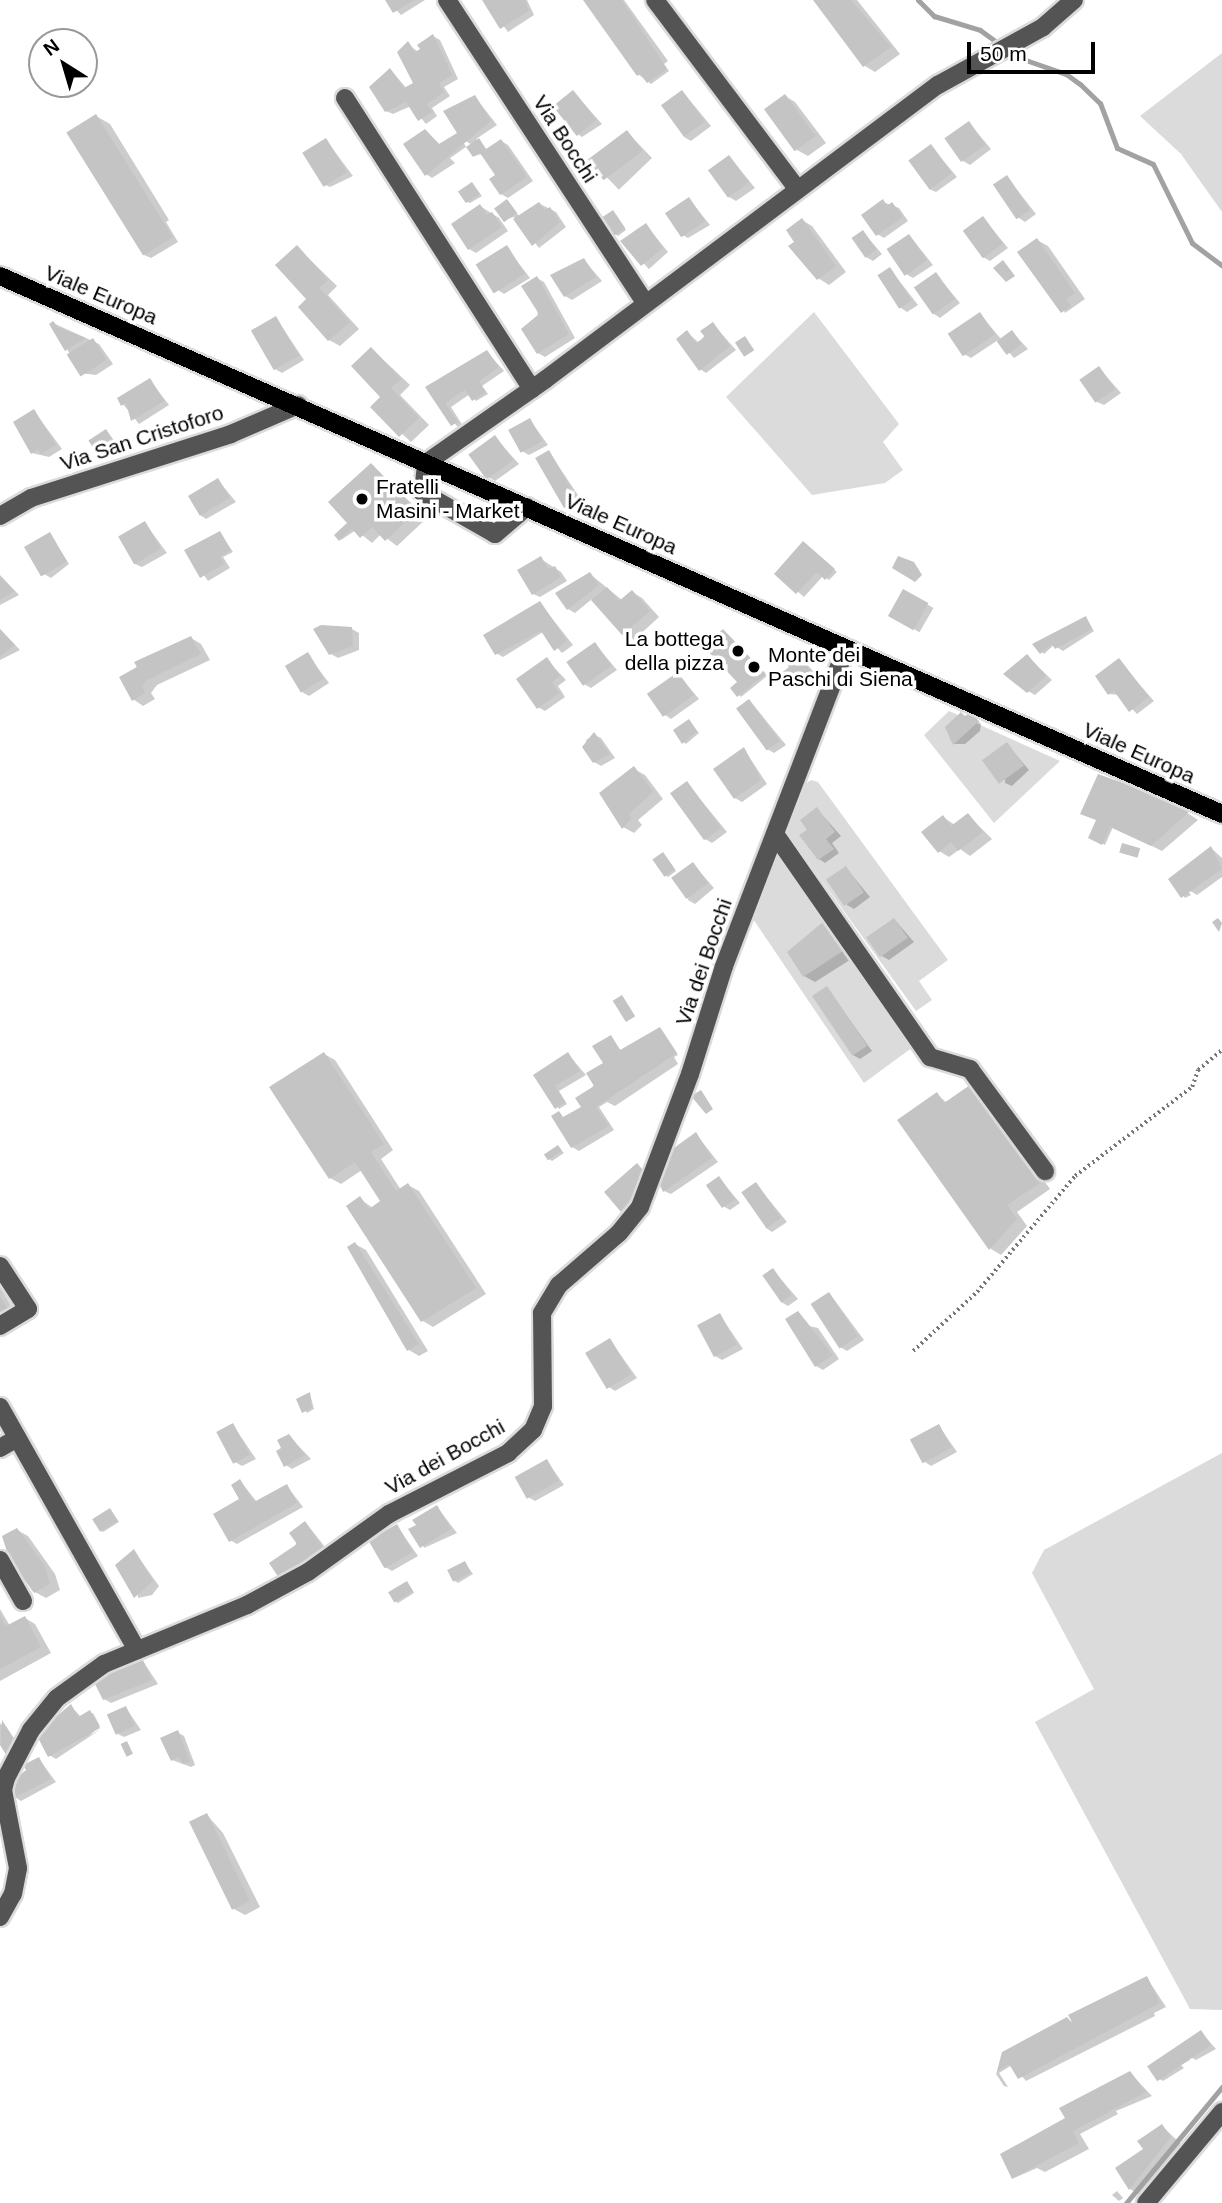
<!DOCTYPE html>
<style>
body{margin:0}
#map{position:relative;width:1222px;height:2203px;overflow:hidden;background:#fff;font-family:Arial,sans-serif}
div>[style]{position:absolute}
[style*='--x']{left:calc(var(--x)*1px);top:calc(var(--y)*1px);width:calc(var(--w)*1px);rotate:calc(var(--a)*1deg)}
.green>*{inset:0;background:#dbdbdb}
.shadow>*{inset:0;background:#0003;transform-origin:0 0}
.stream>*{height:5px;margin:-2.5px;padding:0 2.5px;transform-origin:2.5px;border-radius:2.5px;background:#a2a2a2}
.building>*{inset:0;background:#c4c4c4;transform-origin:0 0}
.path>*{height:3.5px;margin-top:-1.75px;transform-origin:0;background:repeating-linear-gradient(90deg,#767676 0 2px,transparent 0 5.5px)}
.roads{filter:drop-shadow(2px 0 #dbdbdb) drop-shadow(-2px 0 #dbdbdb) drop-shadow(0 2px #dbdbdb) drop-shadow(0 -2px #dbdbdb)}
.minor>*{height:18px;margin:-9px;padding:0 9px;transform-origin:9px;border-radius:9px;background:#545454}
.major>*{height:18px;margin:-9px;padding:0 9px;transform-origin:9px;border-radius:9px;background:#000}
.dots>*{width:19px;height:19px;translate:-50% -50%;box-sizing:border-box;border:4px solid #fff;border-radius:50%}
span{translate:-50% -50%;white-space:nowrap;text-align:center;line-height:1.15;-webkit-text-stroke:7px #fff;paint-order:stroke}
.street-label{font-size:21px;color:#000}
.poi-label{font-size:21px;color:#000}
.left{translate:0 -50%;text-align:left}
.right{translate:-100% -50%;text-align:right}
.north{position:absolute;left:28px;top:28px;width:70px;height:70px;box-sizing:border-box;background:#fff;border:2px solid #999;border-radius:50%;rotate:323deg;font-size:19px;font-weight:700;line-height:28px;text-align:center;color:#000}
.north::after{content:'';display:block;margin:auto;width:24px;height:32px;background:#000;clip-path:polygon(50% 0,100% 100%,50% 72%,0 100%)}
.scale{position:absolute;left:967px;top:42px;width:128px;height:32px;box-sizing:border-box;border:4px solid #000;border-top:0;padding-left:9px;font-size:21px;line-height:24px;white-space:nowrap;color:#000;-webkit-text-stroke:5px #fff;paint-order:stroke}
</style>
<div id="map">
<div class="green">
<i style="clip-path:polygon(1222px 53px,1222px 212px,1181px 154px,1140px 116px)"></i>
<i style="clip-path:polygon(814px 312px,899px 424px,883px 442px,903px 470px,885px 483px,812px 495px,726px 397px)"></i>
<i style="clip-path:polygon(949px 711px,1060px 761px,994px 823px,924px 735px)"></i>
<i style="clip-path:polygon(811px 780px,818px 782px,948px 960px,919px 981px,932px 1000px,916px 1011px,784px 828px,799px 788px)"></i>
<i style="clip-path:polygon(777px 847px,913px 1047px,864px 1083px,751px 916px)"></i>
<i style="clip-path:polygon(1222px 1453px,1222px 2010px,1190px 2009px,1035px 1722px,1094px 1689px,1032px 1573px,1044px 1550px)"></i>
</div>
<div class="shadow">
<i style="clip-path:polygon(387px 0,425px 0,401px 15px)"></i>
<i style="clip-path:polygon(484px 0,527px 0,534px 15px,508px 32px)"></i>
<i style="clip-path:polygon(585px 0,624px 0,668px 61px,664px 64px,669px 71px,651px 84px,638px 74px)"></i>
<i style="clip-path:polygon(815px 0,857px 0,900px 54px,875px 72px,865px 66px)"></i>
<i style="clip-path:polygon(433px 36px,440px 40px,458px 79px,444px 87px,450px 96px,432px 108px,437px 116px,426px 124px,411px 106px,393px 114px,386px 111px,391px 70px,407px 89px,416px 83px,408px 44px,418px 52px)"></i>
<i style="clip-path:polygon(573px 92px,602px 124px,582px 137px,576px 133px)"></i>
<i style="clip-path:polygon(683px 92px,711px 126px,691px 141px,684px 137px)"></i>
<i style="clip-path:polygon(785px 96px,795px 102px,826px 143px,808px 156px,797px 150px)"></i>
<i style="clip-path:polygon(475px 97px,497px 125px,476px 139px,487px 150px,501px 141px,508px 145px,533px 181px,508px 198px,501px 194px,497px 176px,482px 154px,474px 156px,472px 145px,461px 138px,466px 147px,450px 158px,455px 163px,432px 178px,426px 174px,425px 131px,440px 145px,459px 134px)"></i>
<i style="clip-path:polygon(96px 116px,110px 124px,169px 220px,166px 222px,178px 242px,151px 258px,144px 255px)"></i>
<i style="clip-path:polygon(969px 123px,991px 149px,970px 165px,963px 161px)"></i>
<i style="left:627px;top:132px;width:36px;height:46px;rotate:46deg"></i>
<i style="clip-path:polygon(326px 140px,353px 176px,330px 187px,323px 184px)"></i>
<i style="clip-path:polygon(931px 146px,957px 177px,936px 192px,929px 189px)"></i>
<i style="clip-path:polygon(730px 157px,755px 188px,736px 201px,729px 197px)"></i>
<i style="clip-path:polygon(1007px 177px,1036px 214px,1025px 222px,1019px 218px)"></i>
<i style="clip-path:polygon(472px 184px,482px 196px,470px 203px,467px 202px)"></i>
<i style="clip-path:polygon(689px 199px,710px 225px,688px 238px,681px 234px)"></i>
<i style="clip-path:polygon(507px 201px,520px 217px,540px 204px,556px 212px,566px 227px,539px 248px,514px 217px,504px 220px)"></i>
<i style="clip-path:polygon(883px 202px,899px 208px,908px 221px,884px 238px,877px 234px)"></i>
<i style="clip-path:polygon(480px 206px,499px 218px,508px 231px,476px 253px,469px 249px)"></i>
<i style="clip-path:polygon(613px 212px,626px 230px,618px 236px,615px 234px)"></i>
<i style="clip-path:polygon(983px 218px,1008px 248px,990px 261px,983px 257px)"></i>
<i style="clip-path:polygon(802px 220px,812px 226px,846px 272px,829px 285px,818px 278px,797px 242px)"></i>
<i style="clip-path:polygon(646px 225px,668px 252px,649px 269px,622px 241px)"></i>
<i style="clip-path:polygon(863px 232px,882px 254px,873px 261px,866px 257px)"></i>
<i style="clip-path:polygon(910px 236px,933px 265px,913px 278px,906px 274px)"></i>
<i style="clip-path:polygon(1037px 240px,1048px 246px,1085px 299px,1065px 313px)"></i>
<i style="clip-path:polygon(297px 247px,337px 286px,328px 295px,359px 329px,340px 346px,329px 340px,309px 299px)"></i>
<i style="clip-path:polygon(507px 248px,530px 278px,504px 294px,498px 290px)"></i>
<i style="clip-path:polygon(584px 260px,602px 281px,572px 300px,565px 296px)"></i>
<i style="clip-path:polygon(890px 269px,918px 305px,907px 312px,901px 308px)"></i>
<i style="clip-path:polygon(936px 274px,960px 303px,940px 318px,934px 314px)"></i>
<i style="clip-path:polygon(537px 278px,544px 282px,575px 338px,545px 357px,538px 353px)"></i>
<i style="clip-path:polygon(980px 314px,1001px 339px,1012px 332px,1028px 349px,1014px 358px,998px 340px,971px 358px,964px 354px,951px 334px)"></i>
<i style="clip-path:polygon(276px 318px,304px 360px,282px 373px,275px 369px)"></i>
<i style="clip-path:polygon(53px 323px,99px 344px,113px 364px,96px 375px,80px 373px)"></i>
<i style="clip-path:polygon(713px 324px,736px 350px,706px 373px,700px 369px,688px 333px,699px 343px)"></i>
<i style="clip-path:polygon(372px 349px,410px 385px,400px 395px,429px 425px,411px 442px,373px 407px,382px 397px)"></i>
<i style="clip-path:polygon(487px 352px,504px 371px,482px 386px,488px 394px,476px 401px,470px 394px,451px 407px,463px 426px,459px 429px,428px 387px)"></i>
<i style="clip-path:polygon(1099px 368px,1121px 393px,1104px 405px,1097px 402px)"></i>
<i style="clip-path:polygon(150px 380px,169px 405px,139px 424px,123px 404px)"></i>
<i style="clip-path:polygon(34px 411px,62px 449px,49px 457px,32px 453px)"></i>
<i style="clip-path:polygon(530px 420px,548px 445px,529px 455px,522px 451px)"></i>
<i style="clip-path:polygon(106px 431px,120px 447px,104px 457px,98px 453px)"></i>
<i style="clip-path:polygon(495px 437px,519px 464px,495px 481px,488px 477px)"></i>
<i style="clip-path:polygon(549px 452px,584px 504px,577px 508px,578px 515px,566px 507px)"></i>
<i style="clip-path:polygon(371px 465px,427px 518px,397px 546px,381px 534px,372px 543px,356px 530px,341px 540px)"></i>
<i style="clip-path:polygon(218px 480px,236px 502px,206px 519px,200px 515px)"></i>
<i style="clip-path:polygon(145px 523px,167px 553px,142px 567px,135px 564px)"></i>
<i style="clip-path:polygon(220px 533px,233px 552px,223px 557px,230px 568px,208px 581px,186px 550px)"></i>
<i style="clip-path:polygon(50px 534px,69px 564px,51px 578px,44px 574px)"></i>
<i style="clip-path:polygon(541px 559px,561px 572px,567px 581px,540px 597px,533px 594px)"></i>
<i style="clip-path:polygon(831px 567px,837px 572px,829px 580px,823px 576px,804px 597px,776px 573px)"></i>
<i style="clip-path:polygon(590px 574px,622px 600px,632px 592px,642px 598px,659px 617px,634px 640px,592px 599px,575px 613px,568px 609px)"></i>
<i style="clip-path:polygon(0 575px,19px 595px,0 605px)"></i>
<i style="left:904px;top:591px;width:34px;height:28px;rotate:30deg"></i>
<i style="clip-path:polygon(540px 603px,573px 645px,562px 653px,543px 632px,503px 657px,496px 653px)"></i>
<i style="clip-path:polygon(1086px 618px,1094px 631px,1063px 651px,1054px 645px,1044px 654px,1034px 644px)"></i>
<i style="clip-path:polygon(0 629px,20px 650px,0 660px)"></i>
<i style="clip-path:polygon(352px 629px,359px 633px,359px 650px,338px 658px,331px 654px)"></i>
<i style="clip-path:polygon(191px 638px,201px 644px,210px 660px,157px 685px,151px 693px,155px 699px,143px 706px,133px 699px,137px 663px)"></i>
<i style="clip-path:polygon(732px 639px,767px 676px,741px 697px,739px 695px)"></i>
<i style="clip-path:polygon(595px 644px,617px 670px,591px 688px,584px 684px)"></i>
<i style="clip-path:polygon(795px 652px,817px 675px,793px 688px,791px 667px)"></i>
<i style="clip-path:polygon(308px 655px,329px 683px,309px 696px,302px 692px)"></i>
<i style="clip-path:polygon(1027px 656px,1052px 680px,1035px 695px,1028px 691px)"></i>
<i style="clip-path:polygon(547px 660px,566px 680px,558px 686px,565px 697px,545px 711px,538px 707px)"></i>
<i style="clip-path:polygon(1119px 661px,1154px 701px,1137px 714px,1119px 695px,1110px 694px)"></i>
<i style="clip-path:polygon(678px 674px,699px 699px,671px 719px,665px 715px)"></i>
<i style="clip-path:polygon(750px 701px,786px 745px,774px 753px,767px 749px)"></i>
<i style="clip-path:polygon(973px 715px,981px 724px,980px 731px,965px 744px,954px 744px,950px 739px)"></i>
<i style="clip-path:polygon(689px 721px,699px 733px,686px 744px,683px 742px)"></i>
<i style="clip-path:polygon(594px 735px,601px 738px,615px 758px,601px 766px,594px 762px,586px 740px)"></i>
<i style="clip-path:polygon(1007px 744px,1029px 770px,1012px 786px,1005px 783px)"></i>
<i style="clip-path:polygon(744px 749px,767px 784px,742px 802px,735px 798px)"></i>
<i style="clip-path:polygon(634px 769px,645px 775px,663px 799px,638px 820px,642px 825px,634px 833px,623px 827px)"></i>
<i style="clip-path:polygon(687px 783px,727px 832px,712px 843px,705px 839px)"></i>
<i style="clip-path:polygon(1121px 787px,1189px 814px,1198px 820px,1162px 851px,1113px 827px,1105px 845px,1093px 839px)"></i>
<i style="clip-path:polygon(817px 809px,841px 836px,832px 843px,839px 853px,825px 863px,819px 859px,810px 830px)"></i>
<i style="clip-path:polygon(968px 815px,992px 839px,970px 856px,960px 849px,949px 857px,939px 851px,943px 817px,955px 825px)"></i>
<i style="clip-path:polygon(1211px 848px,1222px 858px,1222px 877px,1197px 895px,1187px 889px,1191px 895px,1185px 898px,1170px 880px,1176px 876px,1182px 880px,1177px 873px)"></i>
<i style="clip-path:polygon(664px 854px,676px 871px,668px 877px,665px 875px)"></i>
<i style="clip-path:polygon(693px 864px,714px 888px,695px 904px,688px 900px)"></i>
<i style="clip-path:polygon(846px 868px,870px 897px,854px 909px,847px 905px)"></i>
<i style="clip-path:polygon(895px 920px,914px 942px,889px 960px,882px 956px)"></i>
<i style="clip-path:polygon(824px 923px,835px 929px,853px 958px,815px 982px,804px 976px)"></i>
<i style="clip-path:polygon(827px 988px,872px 1051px,860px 1059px,853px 1055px)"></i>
<i style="clip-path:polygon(662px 1031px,678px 1055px,674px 1057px,678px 1064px,615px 1106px,607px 1102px,599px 1107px,614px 1130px,579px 1151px,572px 1147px,559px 1113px,564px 1119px,583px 1107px,604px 1063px,611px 1037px,622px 1052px)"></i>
<i style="clip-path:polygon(324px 1054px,335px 1060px,393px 1150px,381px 1159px,401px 1190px,408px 1185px,419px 1191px,486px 1294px,433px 1327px,423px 1321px,360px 1199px,373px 1208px,383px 1202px,362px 1170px,341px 1184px,330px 1178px)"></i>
<i style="clip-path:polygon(568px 1054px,586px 1075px,559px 1091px,567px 1104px,559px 1109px,535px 1075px)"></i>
<i style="clip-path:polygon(970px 1087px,980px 1093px,1050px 1189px,1017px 1212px,1027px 1226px,1001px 1255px,991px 1249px,900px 1121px,937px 1094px,948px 1104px)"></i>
<i style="clip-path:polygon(696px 1134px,718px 1162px,671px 1194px,664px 1191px)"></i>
<i style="clip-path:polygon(558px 1147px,564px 1153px,552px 1161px,549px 1159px)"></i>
<i style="clip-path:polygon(637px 1165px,653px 1180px,629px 1215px,606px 1192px)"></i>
<i style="clip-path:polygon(719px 1178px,740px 1203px,730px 1210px,723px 1206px)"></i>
<i style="clip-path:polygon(756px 1184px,787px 1222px,772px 1232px,766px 1228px)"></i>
<i style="clip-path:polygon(355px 1244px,366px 1250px,428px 1351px,419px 1356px,409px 1350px)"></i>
<i style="clip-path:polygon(773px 1270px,798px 1299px,788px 1306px,781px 1302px)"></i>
<i style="clip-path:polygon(0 1287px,21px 1322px,0 1335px)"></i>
<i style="clip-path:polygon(830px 1294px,864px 1340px,847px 1351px,840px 1347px)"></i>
<i style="clip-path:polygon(798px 1313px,809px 1326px,818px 1328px,839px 1359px,823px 1370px,816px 1366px)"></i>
<i style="clip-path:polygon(720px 1315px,743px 1349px,722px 1360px,715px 1356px)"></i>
<i style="clip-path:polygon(610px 1340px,637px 1378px,615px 1391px,609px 1387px)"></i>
<i style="clip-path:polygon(310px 1394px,314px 1409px,307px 1413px,298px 1400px)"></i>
<i style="clip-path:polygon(233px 1425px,256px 1459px,242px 1466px,235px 1462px)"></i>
<i style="clip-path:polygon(939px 1426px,957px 1452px,931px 1466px,925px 1462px)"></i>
<i style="clip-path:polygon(289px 1436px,311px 1459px,292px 1469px,286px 1465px,284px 1449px)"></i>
<i style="clip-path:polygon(547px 1461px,564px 1485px,535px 1501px,528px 1497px)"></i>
<i style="clip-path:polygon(241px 1482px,257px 1502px,287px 1486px,303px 1507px,237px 1544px,230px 1540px,242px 1500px)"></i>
<i style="clip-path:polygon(437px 1507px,457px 1533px,424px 1548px,418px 1526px)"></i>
<i style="clip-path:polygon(110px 1510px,119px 1522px,103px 1532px,100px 1530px)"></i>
<i style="clip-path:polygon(306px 1523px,329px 1552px,287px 1580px,280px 1577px)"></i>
<i style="clip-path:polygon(397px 1526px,418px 1556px,392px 1571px,385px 1567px)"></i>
<i style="clip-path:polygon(17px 1530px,28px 1536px,55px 1574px,60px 1590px,46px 1598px,35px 1592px)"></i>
<i style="clip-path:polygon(134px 1551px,159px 1586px,152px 1595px,138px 1598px)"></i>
<i style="clip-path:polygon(465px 1563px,473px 1574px,458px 1583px,455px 1581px)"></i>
<i style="clip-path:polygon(407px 1583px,414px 1593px,398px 1603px,395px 1601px)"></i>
<i style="clip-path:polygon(0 1609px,10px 1626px,25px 1618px,35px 1624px,51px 1653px,0 1681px)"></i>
<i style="clip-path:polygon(141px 1658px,158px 1684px,111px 1703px,104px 1699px)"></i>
<i style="clip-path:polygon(71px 1706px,81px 1717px,93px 1713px,100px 1726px,90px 1735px,101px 1729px,56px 1759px,49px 1755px)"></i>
<i style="clip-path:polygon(126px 1708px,141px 1730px,124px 1737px,118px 1734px)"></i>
<i style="clip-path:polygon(0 1723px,17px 1742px,9px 1756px,0 1741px)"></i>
<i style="clip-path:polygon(177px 1732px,184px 1736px,195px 1765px,191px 1767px,172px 1760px)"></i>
<i style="clip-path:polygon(39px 1759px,56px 1782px,21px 1801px,15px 1797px,11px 1785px)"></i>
<i style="clip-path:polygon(207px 1815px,223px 1833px,260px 1907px,245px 1915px,234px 1909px)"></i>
<i style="clip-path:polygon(1147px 1978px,1166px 2007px,1154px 2013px,1155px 2016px,1026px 2081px,1012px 2065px,999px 2073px,1008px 2087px,1004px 2086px,996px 2074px,1004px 2053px,1067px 2019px,1073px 2022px)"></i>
<i style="clip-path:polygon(1201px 2032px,1216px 2049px,1196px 2060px,1187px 2055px,1190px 2060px,1181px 2065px,1184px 2068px,1163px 2081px,1156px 2077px)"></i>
<i style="clip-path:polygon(1130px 2073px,1152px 2096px,1116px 2111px,1118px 2114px,1080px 2134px,1089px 2149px,1045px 2172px,1037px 2168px,1014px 2178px)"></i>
<i style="clip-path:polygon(1162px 2126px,1181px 2144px,1140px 2195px,1130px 2189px,1117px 2169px,1146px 2150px)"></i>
<i style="clip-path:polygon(1117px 2191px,1123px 2198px,1119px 2201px,1112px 2195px)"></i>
</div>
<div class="stream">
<i style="--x:918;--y:0;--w:23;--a:45"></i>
<i style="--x:934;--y:16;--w:48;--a:16.9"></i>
<i style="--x:980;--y:30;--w:46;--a:36.1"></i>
<i style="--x:1017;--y:57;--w:52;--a:19.1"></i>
<i style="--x:1066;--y:74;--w:17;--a:36"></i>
<i style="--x:1080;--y:84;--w:28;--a:44"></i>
<i style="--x:1100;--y:103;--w:48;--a:69.3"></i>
<i style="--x:1117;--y:148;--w:39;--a:24"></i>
<i style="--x:1153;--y:164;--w:88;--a:63.7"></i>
<i style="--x:1192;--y:243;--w:38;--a:37"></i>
<i style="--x:1126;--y:2203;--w:151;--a:-50.4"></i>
</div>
<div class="building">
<i style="clip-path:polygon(385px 0,414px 0,393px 13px)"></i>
<i style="clip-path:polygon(482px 0,525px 0,529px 11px,500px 29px)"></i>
<i style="clip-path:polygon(583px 0,622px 0,667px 69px,647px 83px,640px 74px,637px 76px)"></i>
<i style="clip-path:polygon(813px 0,851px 0,891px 47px,863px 67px)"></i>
<i style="clip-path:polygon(433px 34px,452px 75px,439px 83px,444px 92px,427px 104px,432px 112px,418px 121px,406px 102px,385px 112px,369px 87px,390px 68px,404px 88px,413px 83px,397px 52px,408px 41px,415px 52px,420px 49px,417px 45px)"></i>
<i style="left:573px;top:90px;width:38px;height:26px;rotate:51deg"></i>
<i style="left:682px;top:90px;width:39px;height:26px;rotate:54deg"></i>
<i style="left:785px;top:94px;width:52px;height:26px;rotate:54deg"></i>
<i style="clip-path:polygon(475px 95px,491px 121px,425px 176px,403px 144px,425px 129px,439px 144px,457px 133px,443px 111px)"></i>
<i style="left:96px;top:114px;width:145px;height:35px;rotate:58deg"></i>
<i style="left:969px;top:121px;width:29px;height:30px;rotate:55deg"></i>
<i style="left:627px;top:130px;width:26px;height:49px;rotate:53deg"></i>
<i style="left:326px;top:138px;width:40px;height:28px;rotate:58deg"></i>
<i style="clip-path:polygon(479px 138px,486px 149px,501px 139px,527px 177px,500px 195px,489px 179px,495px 175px,480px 153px,473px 157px,466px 147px)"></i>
<i style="left:931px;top:144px;width:36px;height:28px;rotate:54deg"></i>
<i style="left:729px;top:155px;width:34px;height:26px;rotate:54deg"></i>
<i style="left:1007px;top:175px;width:42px;height:17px;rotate:56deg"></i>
<i style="left:472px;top:182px;width:14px;height:17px;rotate:56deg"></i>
<i style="left:689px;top:197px;width:29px;height:29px;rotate:56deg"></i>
<i style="left:507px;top:199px;width:17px;height:16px;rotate:54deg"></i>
<i style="clip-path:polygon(883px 199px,887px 206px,892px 202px,903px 217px,876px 236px,861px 215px)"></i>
<i style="clip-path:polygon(539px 202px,545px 210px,550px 207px,560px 222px,532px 246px,513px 219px)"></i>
<i style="clip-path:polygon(480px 204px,487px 215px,492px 212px,502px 227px,468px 250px,451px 224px)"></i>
<i style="left:613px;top:210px;width:22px;height:14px;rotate:56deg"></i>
<i style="left:983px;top:216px;width:34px;height:25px;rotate:54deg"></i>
<i style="clip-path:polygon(802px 218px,836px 266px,817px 280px,788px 246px,794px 242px,786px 230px)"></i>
<i style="clip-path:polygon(646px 223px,663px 248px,641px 266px,620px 241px)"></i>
<i style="left:863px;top:230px;width:24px;height:14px;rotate:55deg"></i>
<i style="left:909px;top:234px;width:32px;height:27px;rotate:56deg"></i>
<i style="clip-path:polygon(1037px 238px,1075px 293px,1066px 299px,1071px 306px,1061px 313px,1017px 252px)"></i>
<i style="clip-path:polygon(297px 245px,328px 280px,319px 288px,350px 322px,328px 341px,298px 307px,306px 299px,275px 265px)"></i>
<i style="left:507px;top:245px;width:34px;height:37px;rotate:58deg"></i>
<i style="clip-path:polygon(584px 258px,596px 277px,564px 297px,550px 275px)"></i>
<i style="clip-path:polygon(1003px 260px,1015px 276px,1006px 282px,993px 268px)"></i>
<i style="left:890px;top:267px;width:40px;height:15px;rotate:57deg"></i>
<i style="left:936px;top:272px;width:33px;height:27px;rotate:55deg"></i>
<i style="clip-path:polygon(537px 276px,569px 334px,537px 354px,521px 329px,539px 314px,521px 286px)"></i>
<i style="left:980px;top:312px;width:27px;height:39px;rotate:56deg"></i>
<i style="left:276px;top:316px;width:46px;height:29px;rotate:60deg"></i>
<i style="clip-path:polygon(53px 321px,58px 327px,86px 338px,65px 351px,49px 324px)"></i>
<i style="clip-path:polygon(713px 322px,730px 346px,699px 371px,676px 339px,687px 330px,696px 343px,705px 337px,700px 331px)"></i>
<i style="left:1012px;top:330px;width:17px;height:19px;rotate:54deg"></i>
<i style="left:745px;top:336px;width:17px;height:12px;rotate:57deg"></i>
<i style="left:93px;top:338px;width:26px;height:31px;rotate:58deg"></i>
<i style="clip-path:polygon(371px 347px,401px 379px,391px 388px,419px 418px,399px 437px,370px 407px,380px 397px,351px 366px)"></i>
<i style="clip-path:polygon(487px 350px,499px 367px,479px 381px,486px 392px,472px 401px,465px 390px,445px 403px,458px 422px,451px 426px,425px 387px)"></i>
<i style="left:1099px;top:366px;width:28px;height:24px;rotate:55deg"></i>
<i style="clip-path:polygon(150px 378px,164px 401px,131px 421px,126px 403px,121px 406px,117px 398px)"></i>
<i style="clip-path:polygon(34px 409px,56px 445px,41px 454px,38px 449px,31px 454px,13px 422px)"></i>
<i style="left:530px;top:418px;width:26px;height:25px;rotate:61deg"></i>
<i style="left:106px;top:429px;width:17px;height:21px;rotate:57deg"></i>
<i style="left:495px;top:435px;width:31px;height:33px;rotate:54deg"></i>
<i style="left:549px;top:450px;width:58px;height:16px;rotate:60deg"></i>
<i style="clip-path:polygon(371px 463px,417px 511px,385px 541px,372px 527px,360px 538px,352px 529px,339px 541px,334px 535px,347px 523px,328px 502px)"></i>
<i style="left:218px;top:478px;width:23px;height:35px;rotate:59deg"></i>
<i style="left:145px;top:521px;width:32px;height:31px;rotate:60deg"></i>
<i style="clip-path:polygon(220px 531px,231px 550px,220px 557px,224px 564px,200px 578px,184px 550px)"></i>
<i style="left:50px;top:532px;width:34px;height:30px;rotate:60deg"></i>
<i style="clip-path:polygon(803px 541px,835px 569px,825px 580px,817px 572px,796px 594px,774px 574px)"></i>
<i style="clip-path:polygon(541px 556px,548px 569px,555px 566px,561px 577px,532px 595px,517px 570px)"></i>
<i style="clip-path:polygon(898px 556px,914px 562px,922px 575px,915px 582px,892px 568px)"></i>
<i style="clip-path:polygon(590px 572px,599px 585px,567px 610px,555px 593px)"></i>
<i style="clip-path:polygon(0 576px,14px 591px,0 600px)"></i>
<i style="clip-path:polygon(607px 587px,619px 601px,632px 590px,650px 611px,622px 635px,591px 600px)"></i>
<i style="left:903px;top:589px;width:29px;height:31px;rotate:29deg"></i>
<i style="clip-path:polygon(540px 601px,567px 641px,554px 651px,541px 631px,495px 655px,483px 635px)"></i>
<i style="clip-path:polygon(1086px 616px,1092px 629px,1055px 649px,1052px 644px,1040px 654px,1032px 644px)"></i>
<i style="clip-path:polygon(321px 625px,352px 627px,353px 646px,329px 655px,313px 629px)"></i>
<i style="clip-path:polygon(0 629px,15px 645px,0 656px)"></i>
<i style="clip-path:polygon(723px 629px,766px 674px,737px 697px,730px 688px,737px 682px,704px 647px)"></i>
<i style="clip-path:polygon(191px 636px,201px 654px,147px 680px,142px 686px,145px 693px,132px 701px,119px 677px,137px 667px,134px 662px)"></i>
<i style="left:595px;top:642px;width:29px;height:35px;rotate:55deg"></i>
<i style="clip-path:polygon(795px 650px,811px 671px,789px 688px,779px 675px,789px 667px,783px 659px)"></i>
<i style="left:308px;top:652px;width:31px;height:27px;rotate:59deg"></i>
<i style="clip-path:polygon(1027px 654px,1046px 676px,1027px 693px,1003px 674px)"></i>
<i style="clip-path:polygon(547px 657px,560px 676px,552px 682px,559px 693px,537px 709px,516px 679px)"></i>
<i style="clip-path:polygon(1119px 658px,1149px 697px,1129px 712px,1114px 691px,1108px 695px,1095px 676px)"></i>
<i style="left:678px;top:672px;width:28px;height:38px;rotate:55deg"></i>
<i style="left:749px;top:699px;width:52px;height:16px;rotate:54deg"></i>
<i style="clip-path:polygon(961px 712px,965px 716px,970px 712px,979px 721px,953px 745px,945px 727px)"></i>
<i style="clip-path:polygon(689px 719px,697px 731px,682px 744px,673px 730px)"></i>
<i style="clip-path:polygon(594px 732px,610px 754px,593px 763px,582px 747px)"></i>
<i style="left:1007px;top:742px;width:29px;height:31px;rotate:54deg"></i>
<i style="clip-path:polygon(744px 747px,761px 780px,734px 799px,713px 769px)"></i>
<i style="clip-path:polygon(634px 766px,653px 792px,629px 814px,632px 818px,622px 829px,599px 793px)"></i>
<i style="clip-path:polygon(1098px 774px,1123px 783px,1189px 812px,1151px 846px,1110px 827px,1102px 845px,1088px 838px,1096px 820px,1080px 814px)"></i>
<i style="left:687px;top:781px;width:58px;height:21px;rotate:54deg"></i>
<i style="clip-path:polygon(817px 807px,835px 832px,826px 839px,834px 849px,818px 860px,799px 835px,807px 830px,800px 820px)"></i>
<i style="clip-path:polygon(968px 813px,983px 832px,958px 851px,951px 842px,938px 853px,921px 832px,943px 815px,951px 826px)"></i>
<i style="left:1122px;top:843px;width:19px;height:10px;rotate:16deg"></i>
<i style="clip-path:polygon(1211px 846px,1222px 869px,1181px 898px,1168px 879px)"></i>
<i style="left:663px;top:852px;width:21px;height:13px;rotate:55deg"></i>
<i style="left:693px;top:862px;width:26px;height:27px;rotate:54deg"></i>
<i style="left:846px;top:866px;width:32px;height:24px;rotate:56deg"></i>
<i style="left:894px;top:918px;width:24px;height:34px;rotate:55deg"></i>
<i style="clip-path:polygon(1218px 918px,1222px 923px,1219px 932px,1212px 922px)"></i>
<i style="clip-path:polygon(824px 921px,843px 951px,803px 977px,787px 952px)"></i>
<i style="left:827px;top:986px;width:72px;height:18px;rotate:56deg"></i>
<i style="left:622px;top:995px;width:25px;height:11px;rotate:58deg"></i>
<i style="clip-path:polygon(660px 1027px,677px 1053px,596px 1107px,609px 1126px,571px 1148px,551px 1116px,559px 1111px,563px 1117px,581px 1107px,575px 1098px,594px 1086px,586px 1073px,603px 1063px,592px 1046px,611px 1035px,620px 1050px)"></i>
<i style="clip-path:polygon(324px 1052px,384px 1144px,371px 1152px,396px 1191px,408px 1183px,476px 1288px,421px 1322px,346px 1206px,360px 1196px,369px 1209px,380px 1201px,355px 1162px,329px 1179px,269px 1087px)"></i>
<i style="clip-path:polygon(568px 1052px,580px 1071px,555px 1086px,565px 1102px,555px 1109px,533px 1075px)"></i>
<i style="clip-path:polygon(970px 1085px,1040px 1183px,1007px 1205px,1017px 1219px,989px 1250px,897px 1120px,937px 1092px,944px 1103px)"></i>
<i style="clip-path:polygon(701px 1090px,713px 1109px,706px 1114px,691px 1096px)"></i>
<i style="clip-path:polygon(696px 1132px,712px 1158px,663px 1192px,657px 1179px,667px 1153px)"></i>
<i style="left:558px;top:1145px;width:7px;height:17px;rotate:56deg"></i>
<i style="clip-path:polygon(637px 1163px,647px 1175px,621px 1212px,604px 1192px)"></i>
<i style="left:719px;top:1176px;width:28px;height:16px;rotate:55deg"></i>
<i style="left:756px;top:1182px;width:44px;height:18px;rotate:55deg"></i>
<i style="clip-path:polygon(355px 1242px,419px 1344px,407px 1351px,347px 1247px)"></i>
<i style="left:773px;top:1268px;width:33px;height:13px;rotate:55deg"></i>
<i style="left:829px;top:1292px;width:53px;height:22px;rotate:57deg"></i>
<i style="clip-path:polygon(0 1296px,12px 1316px,0 1323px)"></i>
<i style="clip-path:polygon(798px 1311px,833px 1355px,815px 1367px,785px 1319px)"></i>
<i style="left:720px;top:1313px;width:36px;height:26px;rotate:62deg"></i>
<i style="left:610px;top:1338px;width:42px;height:29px;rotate:59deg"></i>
<i style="clip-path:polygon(310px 1392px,312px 1408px,302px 1413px,296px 1399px)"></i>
<i style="left:233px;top:1423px;width:36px;height:19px;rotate:62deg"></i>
<i style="left:939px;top:1424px;width:27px;height:33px;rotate:62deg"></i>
<i style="clip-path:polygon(289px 1434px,305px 1455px,284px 1467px,276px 1451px,281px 1448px,277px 1440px)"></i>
<i style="left:547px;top:1459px;width:25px;height:37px;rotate:61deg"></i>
<i style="clip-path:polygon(240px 1479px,254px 1502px,287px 1484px,297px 1503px,229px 1542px,213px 1514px,239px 1499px,231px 1485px)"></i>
<i style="clip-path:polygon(437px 1505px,451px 1529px,420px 1548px,408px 1529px,416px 1525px,412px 1520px)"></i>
<i style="left:110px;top:1508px;width:15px;height:21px;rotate:58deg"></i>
<i style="clip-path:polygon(305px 1521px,323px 1548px,279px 1578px,269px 1563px,297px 1544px,289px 1533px)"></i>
<i style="left:397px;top:1524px;width:32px;height:33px;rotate:60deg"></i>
<i style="clip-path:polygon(17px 1528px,45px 1566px,50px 1584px,34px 1593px,9px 1558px,2px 1536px)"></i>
<i style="clip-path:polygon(134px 1549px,153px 1581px,134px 1598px,115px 1565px)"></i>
<i style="left:465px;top:1561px;width:13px;height:20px;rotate:63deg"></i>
<i style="left:407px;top:1581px;width:12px;height:22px;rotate:59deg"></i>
<i style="clip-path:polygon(0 1615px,6px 1626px,25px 1616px,41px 1647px,0 1669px)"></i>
<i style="clip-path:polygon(141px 1656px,152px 1680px,103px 1700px,93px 1680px)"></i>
<i style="clip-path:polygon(71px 1704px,78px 1717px,90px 1710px,100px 1728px,48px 1757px,36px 1734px)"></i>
<i style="left:126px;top:1706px;width:22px;height:21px;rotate:66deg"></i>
<i style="clip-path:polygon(2px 1720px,15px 1740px,8px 1758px,0 1745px)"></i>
<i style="clip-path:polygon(178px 1730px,190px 1761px,183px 1764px,179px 1757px,171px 1761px,160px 1738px)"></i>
<i style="left:127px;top:1741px;width:14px;height:7px;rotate:65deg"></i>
<i style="clip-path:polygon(39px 1757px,51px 1779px,13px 1798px,9px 1784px,26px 1770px,23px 1765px)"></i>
<i style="left:207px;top:1813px;width:98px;height:20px;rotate:64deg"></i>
<i style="clip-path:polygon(1147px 1976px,1160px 2003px,1018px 2079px,1009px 2064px,997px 2071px,1002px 2052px,1067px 2017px,1075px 2027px,1068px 2015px)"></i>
<i style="left:1201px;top:2030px;width:18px;height:65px;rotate:56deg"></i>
<i style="clip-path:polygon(1130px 2071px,1146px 2092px,1073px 2131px,1079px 2143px,1012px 2179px,1000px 2154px,1065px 2118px,1059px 2108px)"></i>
<i style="clip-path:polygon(1162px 2124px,1171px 2137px,1129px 2190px,1115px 2168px,1143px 2149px,1137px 2141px)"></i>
</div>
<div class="path">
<i style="--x:913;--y:1351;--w:87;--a:-42.7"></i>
<i style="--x:977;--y:1292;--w:152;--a:-49.8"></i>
<i style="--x:1075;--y:1176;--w:147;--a:-37.3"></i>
<i style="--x:1192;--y:1087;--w:18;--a:-71"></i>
<i style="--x:1198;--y:1070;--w:31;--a:-40"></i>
</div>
<div class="roads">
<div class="minor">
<i style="--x:447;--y:0;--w:362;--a:56.8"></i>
<i style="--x:655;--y:0;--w:234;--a:53"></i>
<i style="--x:345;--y:98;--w:346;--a:57.3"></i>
<i style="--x:527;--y:507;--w:42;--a:139.8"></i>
<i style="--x:495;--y:534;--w:83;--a:-150.3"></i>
<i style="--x:423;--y:493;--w:30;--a:-84"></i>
<i style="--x:426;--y:463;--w:146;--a:-35"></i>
<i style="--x:546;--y:379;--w:490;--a:-36.9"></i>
<i style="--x:938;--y:85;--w:120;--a:-28.9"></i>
<i style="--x:1043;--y:27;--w:41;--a:-41.1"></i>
<i style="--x:0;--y:516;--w:36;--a:-30"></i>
<i style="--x:31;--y:498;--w:210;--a:-17.7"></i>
<i style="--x:231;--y:434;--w:73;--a:-23.4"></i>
<i style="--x:775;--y:834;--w:272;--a:55.2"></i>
<i style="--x:930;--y:1057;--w:42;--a:16.7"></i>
<i style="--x:970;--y:1069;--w:127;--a:53.7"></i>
<i style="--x:0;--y:1266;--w:51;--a:56.9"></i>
<i style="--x:28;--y:1309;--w:33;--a:149"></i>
<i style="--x:0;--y:1407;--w:279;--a:60.6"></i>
<i style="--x:0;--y:1448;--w:20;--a:-30"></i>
<i style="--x:0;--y:1560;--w:47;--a:60.7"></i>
<i style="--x:0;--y:1917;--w:26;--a:-61"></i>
<i style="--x:13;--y:1894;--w:26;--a:-79"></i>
<i style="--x:18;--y:1868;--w:79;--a:-100.9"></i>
<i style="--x:3;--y:1790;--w:12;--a:-76"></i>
<i style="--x:6;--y:1778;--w:54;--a:-62.5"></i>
<i style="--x:31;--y:1730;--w:41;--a:-50.9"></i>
<i style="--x:57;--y:1698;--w:58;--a:-35.9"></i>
<i style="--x:104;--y:1664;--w:155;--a:-22.4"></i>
<i style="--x:247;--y:1605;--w:69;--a:-28.4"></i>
<i style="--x:308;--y:1572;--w:100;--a:-35.6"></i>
<i style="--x:389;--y:1514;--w:134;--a:-27.1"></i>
<i style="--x:508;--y:1453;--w:34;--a:-43"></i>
<i style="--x:533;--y:1430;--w:26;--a:-67"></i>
<i style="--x:543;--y:1406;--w:93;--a:-90.6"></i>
<i style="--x:542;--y:1313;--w:33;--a:-59"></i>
<i style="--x:559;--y:1285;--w:79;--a:-40.9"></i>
<i style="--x:619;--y:1233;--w:33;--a:-51"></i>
<i style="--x:640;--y:1207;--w:142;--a:-69.4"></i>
<i style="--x:690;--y:1074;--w:113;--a:-72.5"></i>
<i style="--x:724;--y:966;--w:340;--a:-69"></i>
<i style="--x:1146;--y:2203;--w:119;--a:-50.1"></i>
</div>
<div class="major">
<i style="--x:0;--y:276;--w:1335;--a:23.76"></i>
</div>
</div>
<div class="dots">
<i style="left:362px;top:499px;background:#000"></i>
<i style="left:738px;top:651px;background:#000"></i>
<i style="left:754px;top:667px;background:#000"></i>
</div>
<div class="street-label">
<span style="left:565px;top:139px;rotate:57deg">Via Bocchi</span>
<span style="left:101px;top:295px;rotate:23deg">Viale Europa</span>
<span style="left:142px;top:438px;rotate:-18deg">Via San Cristoforo</span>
<span style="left:621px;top:524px;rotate:24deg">Viale Europa</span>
<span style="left:1139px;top:753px;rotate:24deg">Viale Europa</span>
<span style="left:704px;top:962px;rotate:-71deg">Via dei Bocchi</span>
<span style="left:445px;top:1457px;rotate:-29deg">Via dei Bocchi</span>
</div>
<div class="poi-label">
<span class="left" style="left:376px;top:499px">Fratelli<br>Masini - Market</span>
<span class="right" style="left:724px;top:651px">La bottega<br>della pizza</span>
<span class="left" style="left:768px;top:667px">Monte dei<br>Paschi di Siena</span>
</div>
<div class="north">N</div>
<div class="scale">50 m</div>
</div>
